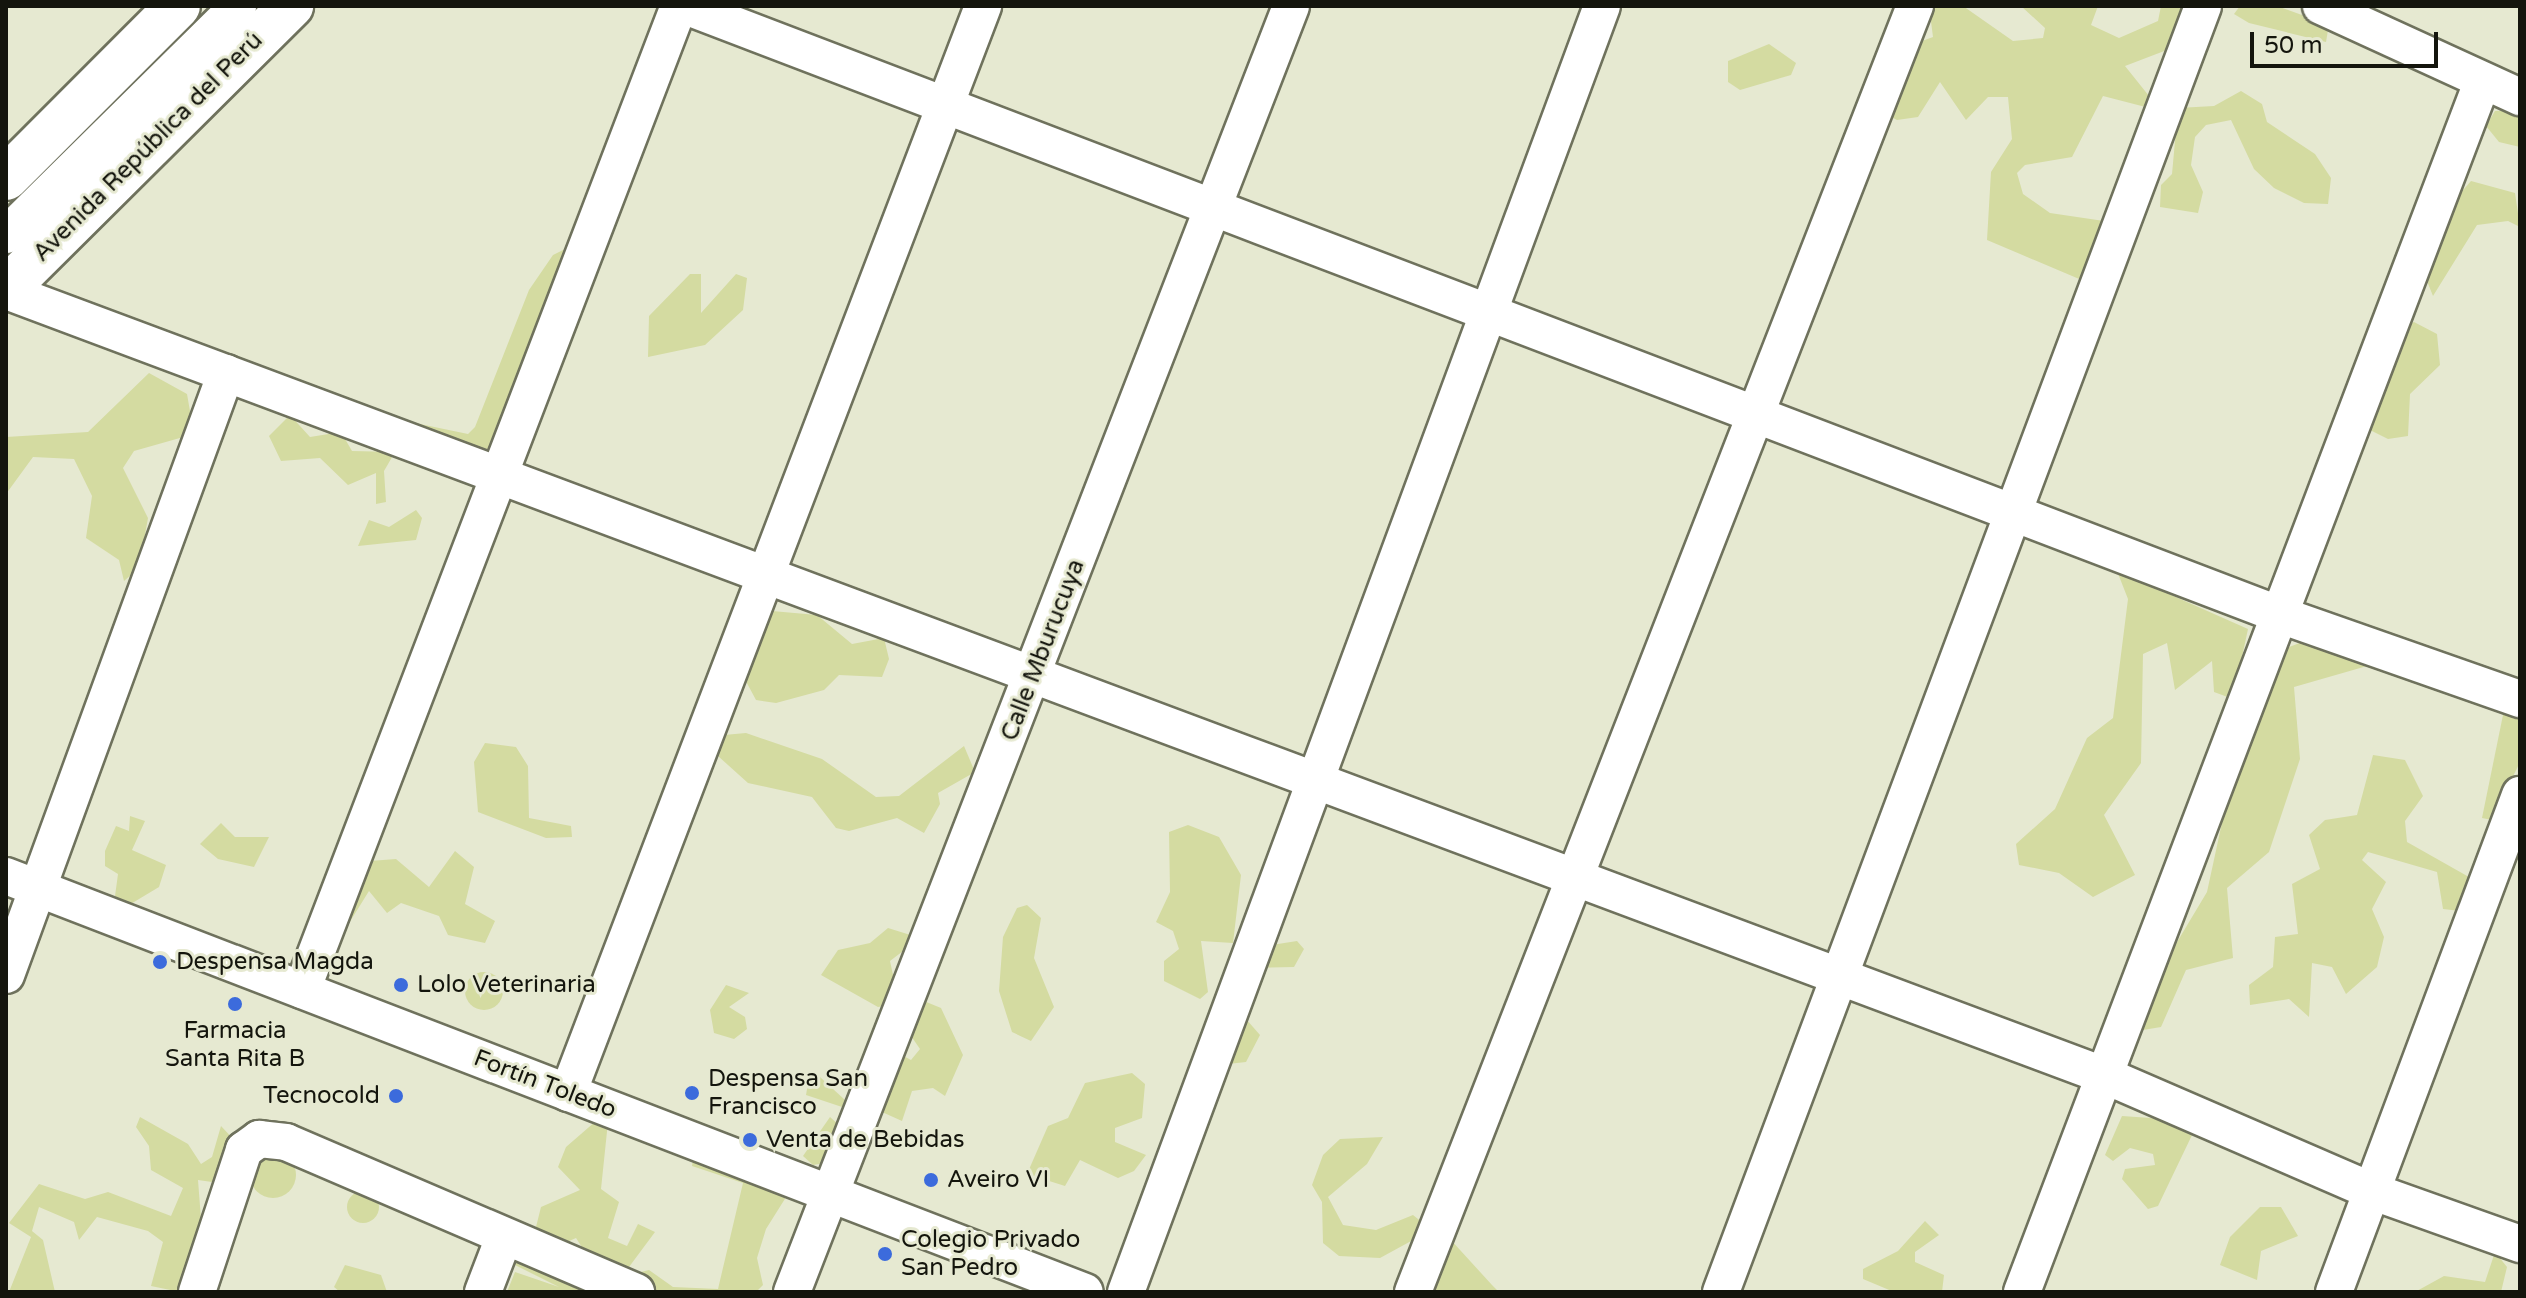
<!DOCTYPE html>
<meta charset="utf-8">
<style>
body{margin:0}
#map{position:relative;width:2526px;height:1298px;overflow:hidden;background:#e6e9d1;font-family:"Varela Round",sans-serif}
div>[style]{position:absolute}
[style*='--x']{left:calc(var(--x)*1px);top:calc(var(--y)*1px);width:calc(var(--w)*1px);rotate:calc(var(--a)*1deg)}
.green>*{inset:0;background:#d4dba1}
.round{border-radius:50%}
.roads{filter:drop-shadow(2px 0 #6f725d) drop-shadow(-2px 0 #6f725d) drop-shadow(0 2px #6f725d) drop-shadow(0 -2px #6f725d)}
.minor>*{height:36px;margin:-18px;padding:0 18px;transform-origin:18px;border-radius:18px;background:#fff}
.highway>*{height:44px;margin:-22px;padding:0 22px;transform-origin:22px;border-radius:22px;background:#fff}
.dots>*{width:22px;height:22px;translate:-50% -50%;box-sizing:border-box;border:4px solid #e6e9d1;border-radius:50%}
span{translate:-50% -50%;white-space:nowrap;text-align:center;line-height:1.15;-webkit-text-stroke:6px #e6e9d1;paint-order:stroke}
.street-label{font-size:24px;color:#14150d}
.poi-label{font-size:24px;color:#14150d}
.left{translate:0 -50%;text-align:left}
.right{translate:-100% -50%;text-align:right}
.frame{position:absolute;inset:0;border:8px solid #14150d;pointer-events:none}
.scale{position:absolute;left:2250px;top:32px;width:188px;height:36px;box-sizing:border-box;border:4px solid #14150d;border-top:0;padding-left:10px;font-size:24px;line-height:28px;white-space:nowrap;color:#14150d;-webkit-text-stroke:6px #e6e9d1;paint-order:stroke}
</style>
<div id="map">
<div class="green">
<i style="clip-path:polygon(1929px 6px,1963px 6px,2013px 41px,2043px 38px,2045px 28px,2021px 6px,2098px 6px,2091px 25px,2119px 38px,2158px 21px,2161px 6px,2191px 6px,2180px 45px,2125px 66px,2161px 111px,2103px 96px,2072px 157px,2025px 165px,2017px 173px,2023px 194px,2050px 213px,2104px 221px,2091px 284px,1987px 240px,1991px 172px,2012px 139px,2008px 97px,1988px 97px,1966px 120px,1940px 82px,1918px 117px,1897px 120px,1866px 104px,1881px 56px,1933px 37px)"></i>
<i style="clip-path:polygon(2240px 6px,2277px 6px,2313px 19px,2328px 30px,2326px 42px,2249px 23px,2234px 14px)"></i>
<i style="clip-path:polygon(1769px 44px,1796px 63px,1791px 75px,1740px 90px,1728px 82px,1728px 61px)"></i>
<i style="clip-path:polygon(2241px 91px,2262px 104px,2267px 122px,2315px 154px,2331px 178px,2328px 204px,2304px 203px,2274px 188px,2254px 169px,2231px 120px,2206px 125px,2195px 137px,2191px 165px,2203px 192px,2198px 213px,2160px 207px,2161px 185px,2172px 174px,2178px 108px,2214px 106px)"></i>
<i style="clip-path:polygon(2520px 110px,2520px 147px,2499px 142px,2486px 126px,2495px 111px)"></i>
<i style="clip-path:polygon(2471px 181px,2515px 193px,2520px 227px,2508px 221px,2477px 225px,2433px 296px,2425px 276px,2450px 205px)"></i>
<i style="clip-path:polygon(573px 245px,506px 464px,411px 433px,415px 423px,468px 434px,475px 427px,529px 290px,553px 255px)"></i>
<i style="clip-path:polygon(690px 274px,701px 274px,701px 313px,736px 274px,747px 278px,743px 310px,705px 345px,648px 357px,649px 316px)"></i>
<i style="clip-path:polygon(2414px 322px,2437px 334px,2440px 365px,2410px 394px,2408px 436px,2388px 439px,2360px 425px,2404px 327px)"></i>
<i style="clip-path:polygon(149px 373px,187px 394px,194px 434px,134px 451px,123px 468px,148px 518px,139px 568px,124px 581px,119px 560px,86px 538px,92px 496px,74px 459px,33px 457px,6px 494px,6px 437px,88px 432px)"></i>
<i style="clip-path:polygon(290px 415px,310px 437px,341px 432px,352px 451px,395px 452px,384px 471px,386px 502px,376px 504px,376px 473px,348px 485px,320px 458px,281px 461px,269px 436px)"></i>
<i style="clip-path:polygon(416px 510px,422px 518px,416px 540px,358px 546px,369px 520px,389px 527px)"></i>
<i style="clip-path:polygon(2117px 571px,2248px 629px,2233px 699px,2214px 692px,2212px 661px,2175px 690px,2167px 643px,2143px 654px,2141px 763px,2104px 815px,2135px 875px,2093px 897px,2059px 873px,2019px 865px,2016px 844px,2055px 809px,2087px 738px,2113px 718px,2128px 599px)"></i>
<i style="clip-path:polygon(772px 611px,817px 615px,852px 644px,884px 638px,889px 659px,882px 677px,839px 675px,824px 690px,776px 703px,756px 700px,741px 672px,754px 621px)"></i>
<i style="clip-path:polygon(2310px 639px,2374px 664px,2294px 687px,2300px 759px,2269px 852px,2227px 888px,2233px 958px,2186px 970px,2161px 1027px,2143px 1030px,2143px 999px,2207px 892px,2239px 744px,2279px 651px)"></i>
<i style="clip-path:polygon(2514px 713px,2520px 716px,2520px 762px,2492px 820px,2482px 818px,2503px 715px)"></i>
<i style="clip-path:polygon(746px 733px,822px 759px,876px 797px,899px 796px,964px 746px,975px 772px,938px 793px,940px 804px,924px 833px,897px 818px,849px 831px,836px 828px,812px 797px,748px 783px,718px 756px,724px 735px)"></i>
<i style="clip-path:polygon(485px 743px,516px 747px,528px 766px,529px 818px,571px 826px,572px 837px,546px 838px,478px 812px,474px 762px)"></i>
<i style="clip-path:polygon(2373px 755px,2405px 760px,2423px 796px,2405px 821px,2407px 842px,2476px 881px,2478px 913px,2443px 909px,2437px 872px,2368px 852px,2362px 860px,2386px 882px,2372px 909px,2384px 937px,2377px 967px,2346px 994px,2332px 967px,2312px 963px,2309px 1017px,2289px 999px,2250px 1005px,2249px 985px,2273px 967px,2275px 937px,2298px 934px,2292px 884px,2320px 869px,2309px 835px,2325px 820px,2357px 815px)"></i>
<i style="clip-path:polygon(130px 816px,145px 821px,132px 850px,166px 865px,159px 887px,129px 905px,115px 896px,118px 874px,105px 866px,105px 851px,116px 826px,129px 831px)"></i>
<i style="clip-path:polygon(221px 823px,235px 837px,269px 837px,254px 867px,218px 859px,200px 844px)"></i>
<i style="clip-path:polygon(1188px 825px,1219px 837px,1241px 875px,1233px 943px,1201px 941px,1208px 992px,1200px 999px,1164px 981px,1164px 961px,1179px 949px,1173px 931px,1156px 922px,1170px 892px,1169px 832px)"></i>
<i style="clip-path:polygon(455px 851px,474px 867px,465px 904px,495px 921px,485px 943px,448px 935px,439px 916px,401px 903px,387px 913px,369px 891px,341px 936px,312px 926px,313px 904px,370px 861px,396px 859px,429px 887px)"></i>
<i style="clip-path:polygon(1027px 905px,1041px 918px,1034px 958px,1054px 1007px,1031px 1041px,1012px 1032px,999px 991px,1003px 937px,1017px 908px)"></i>
<i style="clip-path:polygon(888px 928px,920px 938px,890px 961px,899px 1003px,878px 1007px,821px 975px,838px 950px,870px 943px)"></i>
<i style="clip-path:polygon(1297px 941px,1304px 949px,1294px 967px,1255px 968px,1246px 1019px,1260px 1035px,1246px 1062px,1228px 1064px,1234px 1044px,1220px 1017px,1266px 946px)"></i>
<i class="round" style="left:465px;top:972px;width:38px;height:38px"></i>
<i style="clip-path:polygon(726px 985px,749px 993px,729px 1007px,745px 1017px,747px 1029px,734px 1039px,714px 1033px,710px 1010px)"></i>
<i style="clip-path:polygon(914px 997px,941px 1008px,963px 1055px,945px 1096px,933px 1088px,912px 1091px,902px 1121px,882px 1112px,882px 1103px,896px 1052px,911px 1060px,920px 1049px,898px 1017px)"></i>
<i style="clip-path:polygon(1132px 1073px,1145px 1084px,1142px 1118px,1115px 1128px,1115px 1142px,1146px 1155px,1134px 1171px,1118px 1178px,1080px 1160px,1065px 1186px,1027px 1174px,1048px 1126px,1068px 1118px,1085px 1083px)"></i>
<i style="clip-path:polygon(820px 1077px,845px 1100px,842px 1107px,806px 1095px,809px 1078px)"></i>
<i style="clip-path:polygon(2122px 1116px,2165px 1119px,2193px 1133px,2158px 1206px,2148px 1209px,2122px 1179px,2125px 1169px,2155px 1165px,2153px 1154px,2130px 1148px,2113px 1161px,2105px 1155px)"></i>
<i style="clip-path:polygon(140px 1117px,188px 1144px,201px 1164px,212px 1157px,221px 1126px,235px 1141px,212px 1182px,198px 1180px,201px 1219px,180px 1292px,151px 1286px,163px 1242px,148px 1231px,97px 1217px,79px 1240px,74px 1222px,39px 1207px,32px 1231px,43px 1240px,55px 1292px,9px 1292px,31px 1237px,9px 1223px,39px 1184px,85px 1199px,108px 1192px,171px 1216px,183px 1188px,151px 1170px,149px 1146px,136px 1127px)"></i>
<i style="clip-path:polygon(830px 1117px,839px 1125px,825px 1163px,813px 1165px,803px 1156px)"></i>
<i style="clip-path:polygon(596px 1121px,608px 1122px,601px 1189px,619px 1202px,608px 1238px,627px 1246px,638px 1224px,655px 1232px,629px 1267px,589px 1258px,576px 1238px,560px 1245px,535px 1231px,541px 1207px,580px 1190px,558px 1167px,566px 1147px)"></i>
<i style="clip-path:polygon(1383px 1137px,1367px 1164px,1328px 1197px,1343px 1225px,1376px 1230px,1413px 1215px,1423px 1223px,1413px 1240px,1380px 1258px,1339px 1256px,1323px 1243px,1322px 1202px,1312px 1185px,1323px 1155px,1340px 1139px)"></i>
<i class="round" style="left:250px;top:1152px;width:46px;height:46px"></i>
<i style="clip-path:polygon(694px 1154px,788px 1194px,766px 1229px,757px 1258px,763px 1285px,756px 1292px,654px 1292px,617px 1278px,649px 1270px,673px 1287px,718px 1289px,743px 1183px,692px 1166px)"></i>
<i class="round" style="left:347px;top:1191px;width:32px;height:32px"></i>
<i style="clip-path:polygon(2260px 1207px,2281px 1207px,2298px 1236px,2261px 1251px,2257px 1280px,2220px 1265px,2230px 1237px)"></i>
<i style="clip-path:polygon(1925px 1221px,1939px 1235px,1915px 1252px,1915px 1262px,1944px 1275px,1942px 1292px,1894px 1292px,1863px 1279px,1863px 1269px,1898px 1251px)"></i>
<i style="clip-path:polygon(1450px 1239px,1492px 1285px,1499px 1292px,1435px 1292px,1428px 1265px)"></i>
<i style="clip-path:polygon(2495px 1252px,2507px 1267px,2501px 1292px,2415px 1292px,2444px 1276px,2485px 1282px)"></i>
<i style="clip-path:polygon(501px 1258px,582px 1278px,583px 1292px,507px 1292px,515px 1272px,559px 1287px)"></i>
<i style="clip-path:polygon(345px 1265px,381px 1275px,387px 1292px,340px 1292px,334px 1287px)"></i>
</div>
<div class="roads">
<div class="minor">
<i style="--x:685;--y:6;--w:1710;--a:20.89"></i>
<i style="--x:2283;--y:616;--w:251;--a:19.3"></i>
<i style="--x:2321;--y:6;--w:219;--a:24.6"></i>
<i style="--x:6;--y:235;--w:326;--a:-44.6"></i>
<i style="--x:6;--y:291;--w:2242;--a:20.5"></i>
<i style="--x:2106;--y:1076;--w:292;--a:23.4"></i>
<i style="--x:2374;--y:1192;--w:155;--a:19.6"></i>
<i style="--x:6;--y:876;--w:1156;--a:21.08"></i>
<i style="--x:6;--y:975;--w:641;--a:-69.93"></i>
<i style="--x:302;--y:990;--w:1054;--a:-69.04"></i>
<i style="--x:568;--y:1093;--w:1164;--a:-69.1"></i>
<i style="--x:197;--y:1292;--w:150;--a:-71.7"></i>
<i style="--x:244;--y:1150;--w:19;--a:-36"></i>
<i style="--x:259;--y:1139;--w:27;--a:6"></i>
<i style="--x:286;--y:1142;--w:381;--a:23.2"></i>
<i style="--x:483;--y:1292;--w:56;--a:-69"></i>
<i style="--x:792;--y:1292;--w:1379;--a:-68.79"></i>
<i style="--x:1126;--y:1292;--w:1371;--a:-69.69"></i>
<i style="--x:1413;--y:1292;--w:1381;--a:-68.68"></i>
<i style="--x:1721;--y:1292;--w:1373;--a:-69.45"></i>
<i style="--x:2022;--y:1292;--w:1294;--a:-69.18"></i>
<i style="--x:2334;--y:1292;--w:531;--a:-69.48"></i>
</div>
<div class="highway">
<i style="--x:6;--y:178;--w:243;--a:-45"></i>
<i style="--x:6;--y:289;--w:402;--a:-44.8"></i>
</div>
</div>
<div class="dots">
<i style="left:160px;top:962px;background:#3c6bdc"></i>
<i style="left:401px;top:985px;background:#3c6bdc"></i>
<i style="left:235px;top:1004px;background:#3c6bdc"></i>
<i style="left:692px;top:1093px;background:#3c6bdc"></i>
<i style="left:396px;top:1096px;background:#3c6bdc"></i>
<i style="left:750px;top:1140px;background:#3c6bdc"></i>
<i style="left:931px;top:1180px;background:#3c6bdc"></i>
<i style="left:885px;top:1254px;background:#3c6bdc"></i>
</div>
<div class="street-label">
<span style="left:148px;top:147px;rotate:-45deg">Avenida República del Perú</span>
<span style="left:1043px;top:650px;rotate:-69deg">Calle Mburucuya</span>
<span style="left:545px;top:1084px;rotate:21deg">Fortín Toledo</span>
</div>
<div class="poi-label">
<span class="left" style="left:176px;top:962px">Despensa Magda</span>
<span class="left" style="left:417px;top:985px">Lolo Veterinaria</span>
<span style="left:235px;top:1045px">Farmacia<br>Santa Rita B</span>
<span class="left" style="left:708px;top:1093px">Despensa San<br>Francisco</span>
<span class="right" style="left:380px;top:1096px">Tecnocold</span>
<span class="left" style="left:766px;top:1140px">Venta de Bebidas</span>
<span class="left" style="left:947px;top:1180px">Aveiro VI</span>
<span class="left" style="left:901px;top:1254px">Colegio Privado<br>San Pedro</span>
</div>
<div class="frame"></div>
<div class="scale">50 m</div>
</div>
